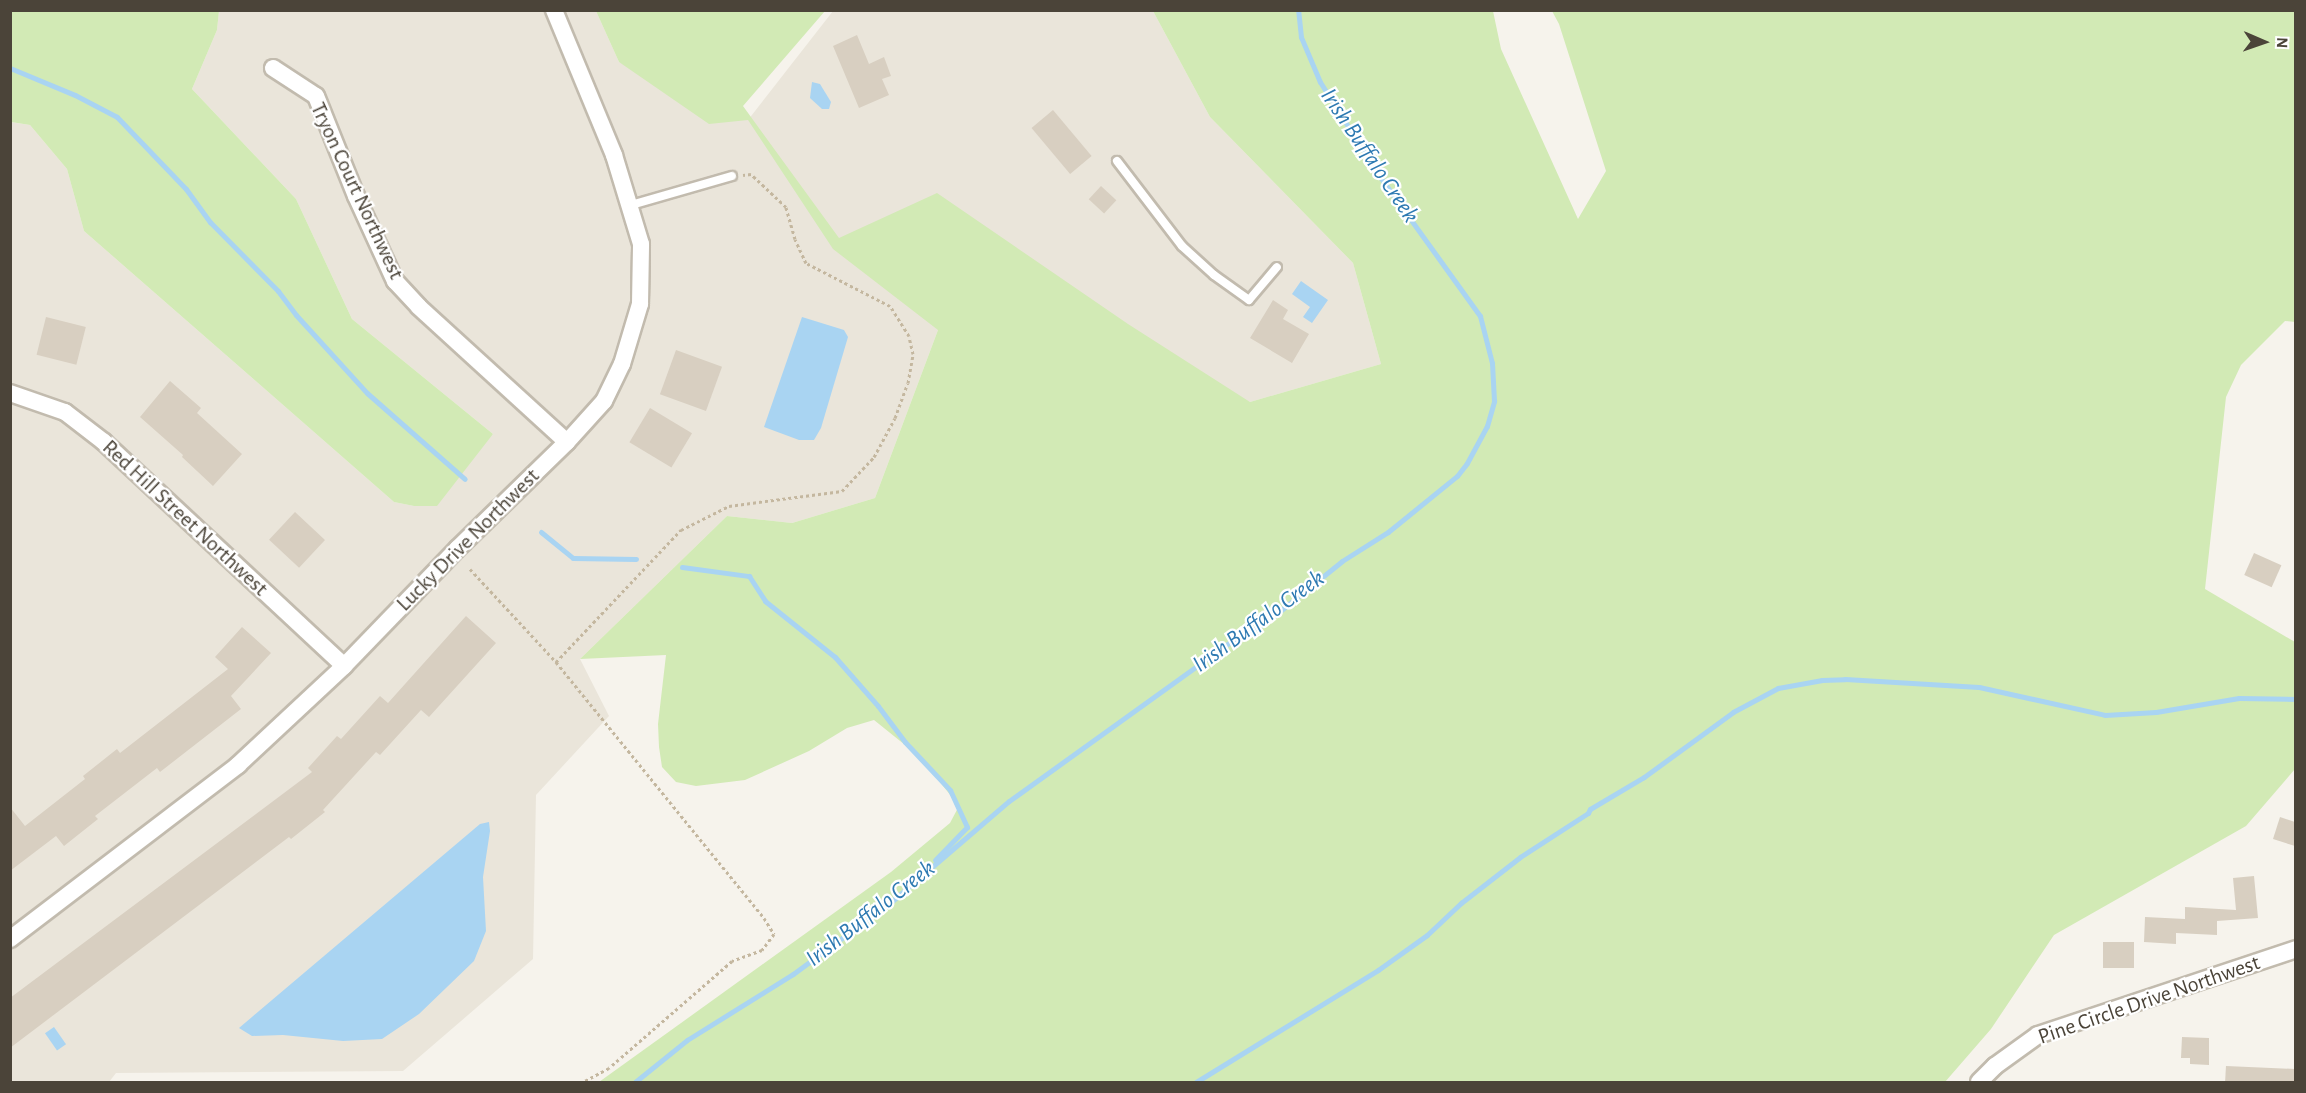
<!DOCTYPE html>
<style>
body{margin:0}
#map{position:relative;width:2306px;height:1093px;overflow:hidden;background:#f6f3ec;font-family:"Alegreya Sans",sans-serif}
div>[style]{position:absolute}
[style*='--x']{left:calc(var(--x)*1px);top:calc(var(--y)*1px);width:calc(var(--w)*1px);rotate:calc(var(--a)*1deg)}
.residential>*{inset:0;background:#eae5da}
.green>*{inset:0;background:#d2eab5}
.water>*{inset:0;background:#a9d4f2;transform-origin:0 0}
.stream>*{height:5px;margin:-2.5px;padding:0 2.5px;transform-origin:2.5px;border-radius:2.5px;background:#a9d4f2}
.building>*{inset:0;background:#d8cfc1;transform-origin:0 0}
.path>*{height:3px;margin-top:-1.5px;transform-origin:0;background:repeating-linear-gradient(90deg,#c4b79f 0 3px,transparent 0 6px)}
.roads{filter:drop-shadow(2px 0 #c2bbae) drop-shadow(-2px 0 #c2bbae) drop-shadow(0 2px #c2bbae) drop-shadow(0 -2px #c2bbae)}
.service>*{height:8px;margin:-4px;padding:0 4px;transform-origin:4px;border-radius:4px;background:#fff}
.minor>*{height:16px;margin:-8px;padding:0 8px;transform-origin:8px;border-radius:8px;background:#fff}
span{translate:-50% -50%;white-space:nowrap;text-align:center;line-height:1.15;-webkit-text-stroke:4.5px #fff;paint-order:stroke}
.street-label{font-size:22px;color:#4b4439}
.water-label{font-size:24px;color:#2e7ab2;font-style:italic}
.frame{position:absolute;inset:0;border:12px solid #4b4439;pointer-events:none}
.north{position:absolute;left:2234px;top:12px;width:60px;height:60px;-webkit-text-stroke:4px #fff;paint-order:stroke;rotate:92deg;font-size:16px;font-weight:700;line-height:24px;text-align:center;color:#4b4439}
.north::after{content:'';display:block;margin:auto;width:21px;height:27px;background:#4b4439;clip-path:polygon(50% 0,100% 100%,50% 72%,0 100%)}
</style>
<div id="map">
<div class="residential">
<i style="clip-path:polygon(219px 11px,596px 11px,619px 62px,748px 120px,833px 11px,1153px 11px,1210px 117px,1353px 263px,1381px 364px,1250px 402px,938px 330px,875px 498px,792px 523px,727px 516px,580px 659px,609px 716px,536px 795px,533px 959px,403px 1071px,116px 1073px,109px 1082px,11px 1082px,10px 122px,30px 125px,67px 169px,84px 231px,394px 502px,414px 506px,493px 434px,352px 319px,296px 199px,192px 89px,217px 30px)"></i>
</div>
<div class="green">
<i style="clip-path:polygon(10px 11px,219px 11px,217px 30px,192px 89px,296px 199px,352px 319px,493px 434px,437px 506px,414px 506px,394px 502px,84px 231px,67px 169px,30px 125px,11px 122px)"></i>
<i style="clip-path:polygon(596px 11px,825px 11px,743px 106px,839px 238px,937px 193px,1128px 324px,1250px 402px,1381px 364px,1353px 263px,1210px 117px,1153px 11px,1493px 11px,1501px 49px,1578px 219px,1606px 171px,1559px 24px,1552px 11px,2295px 11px,2295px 322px,2285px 321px,2241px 365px,2226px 397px,2205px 589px,2295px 642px,2295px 769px,2246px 826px,2054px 935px,1991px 1029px,1945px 1082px,599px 1082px,891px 872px,950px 823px,959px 806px,920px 757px,874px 720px,847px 728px,809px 751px,745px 780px,696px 786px,676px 782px,662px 767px,659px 747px,658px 724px,666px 655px,580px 659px,727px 516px,792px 523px,875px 498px,938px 330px,833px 249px,748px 120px,709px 124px,619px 62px)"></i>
</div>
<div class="water">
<i style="clip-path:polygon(812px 82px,820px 84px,831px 102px,829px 109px,822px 109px,810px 98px)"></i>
<i style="clip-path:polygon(1301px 281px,1328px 300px,1312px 323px,1303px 317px,1310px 307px,1292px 294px)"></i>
<i style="clip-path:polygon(802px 317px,844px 330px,848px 337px,821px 428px,814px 440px,799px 440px,764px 427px)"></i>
<i style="clip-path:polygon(489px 822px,490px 831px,483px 877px,486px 931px,474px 961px,419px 1014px,382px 1039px,343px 1041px,283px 1035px,252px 1036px,239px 1028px,480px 824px)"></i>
<i style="left:54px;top:1027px;width:21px;height:11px;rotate:55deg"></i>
</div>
<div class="stream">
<i style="--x:10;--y:68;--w:70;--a:22.6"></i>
<i style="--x:75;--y:95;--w:47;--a:27.6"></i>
<i style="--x:117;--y:117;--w:100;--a:46.2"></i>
<i style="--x:186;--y:189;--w:41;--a:54"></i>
<i style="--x:210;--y:222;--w:97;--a:45.4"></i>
<i style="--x:278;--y:291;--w:30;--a:53"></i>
<i style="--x:296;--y:315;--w:105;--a:47.7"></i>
<i style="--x:367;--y:393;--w:130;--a:41.3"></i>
<i style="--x:541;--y:532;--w:41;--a:39.1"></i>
<i style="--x:573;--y:558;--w:63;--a:0.9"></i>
<i style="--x:682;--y:567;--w:68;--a:7.7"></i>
<i style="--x:749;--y:576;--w:30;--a:57"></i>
<i style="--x:765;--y:601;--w:90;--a:38.7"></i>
<i style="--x:835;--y:657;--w:65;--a:48.7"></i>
<i style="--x:878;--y:706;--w:45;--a:53.1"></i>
<i style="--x:905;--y:742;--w:66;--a:46.8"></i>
<i style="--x:950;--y:790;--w:41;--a:65.3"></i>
<i style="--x:967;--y:827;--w:46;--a:134.1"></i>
<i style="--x:635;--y:1082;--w:67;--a:-38.9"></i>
<i style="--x:687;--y:1040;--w:125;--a:-31.9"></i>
<i style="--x:793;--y:974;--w:122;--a:-36.3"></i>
<i style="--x:891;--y:902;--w:155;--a:-40.6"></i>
<i style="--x:1009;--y:801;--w:272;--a:-35.7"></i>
<i style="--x:1230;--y:642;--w:38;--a:-28"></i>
<i style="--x:1264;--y:624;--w:100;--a:-38.9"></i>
<i style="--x:1342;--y:561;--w:54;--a:-32.2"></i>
<i style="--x:1388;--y:532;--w:89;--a:-39.1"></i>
<i style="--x:1457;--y:476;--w:16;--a:-52"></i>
<i style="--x:1467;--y:463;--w:42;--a:-61.6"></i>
<i style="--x:1487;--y:426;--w:26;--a:-74"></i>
<i style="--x:1494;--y:401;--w:38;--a:-93"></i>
<i style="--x:1492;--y:363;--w:49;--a:-104.3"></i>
<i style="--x:1480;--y:316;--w:175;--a:-125.7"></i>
<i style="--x:1378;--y:174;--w:109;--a:-122.2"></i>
<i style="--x:1320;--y:82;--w:49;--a:-112.9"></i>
<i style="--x:1301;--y:37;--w:27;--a:-96"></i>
<i style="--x:1196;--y:1082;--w:214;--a:-31.6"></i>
<i style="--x:1378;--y:970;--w:60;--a:-35.5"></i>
<i style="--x:1427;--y:935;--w:47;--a:-43.3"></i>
<i style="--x:1461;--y:903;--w:75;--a:-37.9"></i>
<i style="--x:1520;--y:857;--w:81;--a:-32.9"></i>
<i style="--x:1588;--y:813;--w:4;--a:-63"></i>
<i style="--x:1590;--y:809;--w:63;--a:-30.7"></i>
<i style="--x:1644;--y:777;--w:110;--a:-36.1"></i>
<i style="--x:1733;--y:712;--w:51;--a:-28.1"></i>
<i style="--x:1778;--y:688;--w:45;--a:-10.3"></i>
<i style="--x:1822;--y:680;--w:23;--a:-2"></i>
<i style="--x:1845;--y:679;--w:134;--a:3.4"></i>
<i style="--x:1979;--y:687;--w:129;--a:12.5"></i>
<i style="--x:2105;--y:715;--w:51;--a:-3.4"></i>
<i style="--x:2156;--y:712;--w:84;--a:-9.6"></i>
<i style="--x:2239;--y:698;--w:57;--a:1"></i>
</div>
<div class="building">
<i style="clip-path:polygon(857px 35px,869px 64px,884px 57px,891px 76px,882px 79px,889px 95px,859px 108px,833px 46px)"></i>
<i style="left:1053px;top:110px;width:60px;height:28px;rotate:50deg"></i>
<i style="left:1101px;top:186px;width:21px;height:18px;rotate:43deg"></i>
<i style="clip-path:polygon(1273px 300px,1288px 310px,1283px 319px,1309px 334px,1292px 363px,1250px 338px)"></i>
<i style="left:46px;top:317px;width:41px;height:39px;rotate:14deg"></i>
<i style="left:676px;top:350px;width:49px;height:47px;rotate:20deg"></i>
<i style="clip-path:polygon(170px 381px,201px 408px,197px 413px,242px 454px,213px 486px,182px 457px,183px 455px,140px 417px)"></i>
<i style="left:650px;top:408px;width:49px;height:40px;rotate:31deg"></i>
<i style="left:295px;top:512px;width:41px;height:38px;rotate:43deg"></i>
<i style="left:2254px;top:553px;width:30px;height:24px;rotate:24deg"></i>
<i style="clip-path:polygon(466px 616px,496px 643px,429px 717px,421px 710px,380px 755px,376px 752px,323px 810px,325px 812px,291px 839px,289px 837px,10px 1048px,10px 998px,312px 772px,308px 768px,337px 736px,341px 739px,380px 696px,388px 703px)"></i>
<i style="clip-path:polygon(242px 627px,271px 653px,231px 696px,241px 709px,160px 772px,157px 768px,95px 816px,98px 819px,64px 846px,56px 836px,10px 871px,10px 807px,25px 826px,85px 779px,83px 776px,117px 749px,120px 753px,228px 669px,215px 657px)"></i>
<i style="clip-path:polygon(2280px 817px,2295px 822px,2295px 846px,2273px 839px)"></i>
<i style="clip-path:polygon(2254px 876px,2258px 918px,2217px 921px,2217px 935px,2176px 933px,2176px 944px,2144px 942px,2145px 917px,2185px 919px,2185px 907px,2236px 910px,2233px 878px)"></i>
<i style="left:2103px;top:942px;width:31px;height:26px"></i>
<i style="clip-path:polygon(2182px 1037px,2209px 1038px,2209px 1065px,2190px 1064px,2190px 1058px,2181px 1058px)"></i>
<i style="clip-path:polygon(2226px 1066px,2295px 1069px,2295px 1083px,2225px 1083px)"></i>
</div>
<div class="path">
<i style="--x:470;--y:569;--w:127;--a:47.2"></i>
<i style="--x:556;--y:662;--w:330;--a:50.9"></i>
<i style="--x:764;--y:918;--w:19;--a:58"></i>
<i style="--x:774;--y:934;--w:20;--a:127"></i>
<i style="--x:762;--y:950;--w:32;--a:160"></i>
<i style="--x:732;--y:961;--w:163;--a:139"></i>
<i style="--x:609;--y:1068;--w:30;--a:152"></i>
<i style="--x:556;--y:662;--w:182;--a:-46.6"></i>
<i style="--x:681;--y:530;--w:54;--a:-26.6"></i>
<i style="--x:729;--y:506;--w:114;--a:-7.6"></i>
<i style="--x:842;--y:491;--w:47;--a:-46.7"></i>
<i style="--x:874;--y:457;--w:44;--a:-61.7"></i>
<i style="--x:895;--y:418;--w:37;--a:-70"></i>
<i style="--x:908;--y:383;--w:29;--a:-80"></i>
<i style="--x:913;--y:354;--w:18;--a:-103"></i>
<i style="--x:909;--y:336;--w:36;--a:-122"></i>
<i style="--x:890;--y:306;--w:94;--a:-152.9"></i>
<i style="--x:806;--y:263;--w:26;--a:-115"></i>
<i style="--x:795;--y:239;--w:33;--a:-106"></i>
<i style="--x:786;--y:207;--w:48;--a:-136.7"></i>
<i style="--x:751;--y:174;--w:8;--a:173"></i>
</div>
<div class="roads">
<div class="service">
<i style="--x:1117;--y:161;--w:107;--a:52.6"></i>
<i style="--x:1182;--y:246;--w:43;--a:42.2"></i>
<i style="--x:1214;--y:275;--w:43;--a:35.5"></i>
<i style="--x:1249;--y:300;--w:43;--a:-49.7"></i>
<i style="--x:631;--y:205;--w:105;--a:-16"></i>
</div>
<div class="minor">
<i style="--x:273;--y:68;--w:51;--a:33.1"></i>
<i style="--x:316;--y:96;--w:108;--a:68.2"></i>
<i style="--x:356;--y:196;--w:94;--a:65.4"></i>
<i style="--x:395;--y:281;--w:35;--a:47"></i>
<i style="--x:419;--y:307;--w:200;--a:42.4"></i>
<i style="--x:10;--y:393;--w:58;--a:19.1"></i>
<i style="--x:65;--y:412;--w:49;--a:37.6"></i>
<i style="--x:104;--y:442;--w:328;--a:43"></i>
<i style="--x:10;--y:939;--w:287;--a:-37.3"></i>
<i style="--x:238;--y:765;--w:145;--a:-43"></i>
<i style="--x:344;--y:666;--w:163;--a:-46"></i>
<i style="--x:457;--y:549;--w:153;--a:-44.2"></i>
<i style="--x:567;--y:442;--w:55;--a:-47.9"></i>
<i style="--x:604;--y:401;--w:41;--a:-64.1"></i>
<i style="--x:622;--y:364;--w:63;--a:-73.3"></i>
<i style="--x:640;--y:304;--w:60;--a:-89"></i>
<i style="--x:641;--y:244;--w:93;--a:-106.9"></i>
<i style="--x:614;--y:155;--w:157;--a:-112.5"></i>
<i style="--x:1979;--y:1082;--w:23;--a:-45"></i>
<i style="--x:1995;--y:1066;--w:53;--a:-35.8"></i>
<i style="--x:2038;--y:1035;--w:272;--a:-18.4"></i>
</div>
</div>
<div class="street-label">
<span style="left:357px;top:191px;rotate:65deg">Tryon Court Northwest</span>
<span style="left:185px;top:518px;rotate:43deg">Red Hill Street Northwest</span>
<span style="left:468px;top:540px;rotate:-45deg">Lucky Drive Northwest</span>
<span style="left:2149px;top:1000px;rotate:-19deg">Pine Circle Drive Northwest</span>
</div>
<div class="water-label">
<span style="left:1369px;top:156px;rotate:56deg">Irish Buffalo Creek</span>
<span style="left:1259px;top:622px;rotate:-36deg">Irish Buffalo Creek</span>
<span style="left:871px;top:914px;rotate:-38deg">Irish Buffalo Creek</span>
</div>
<div class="frame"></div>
<div class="north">N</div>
</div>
